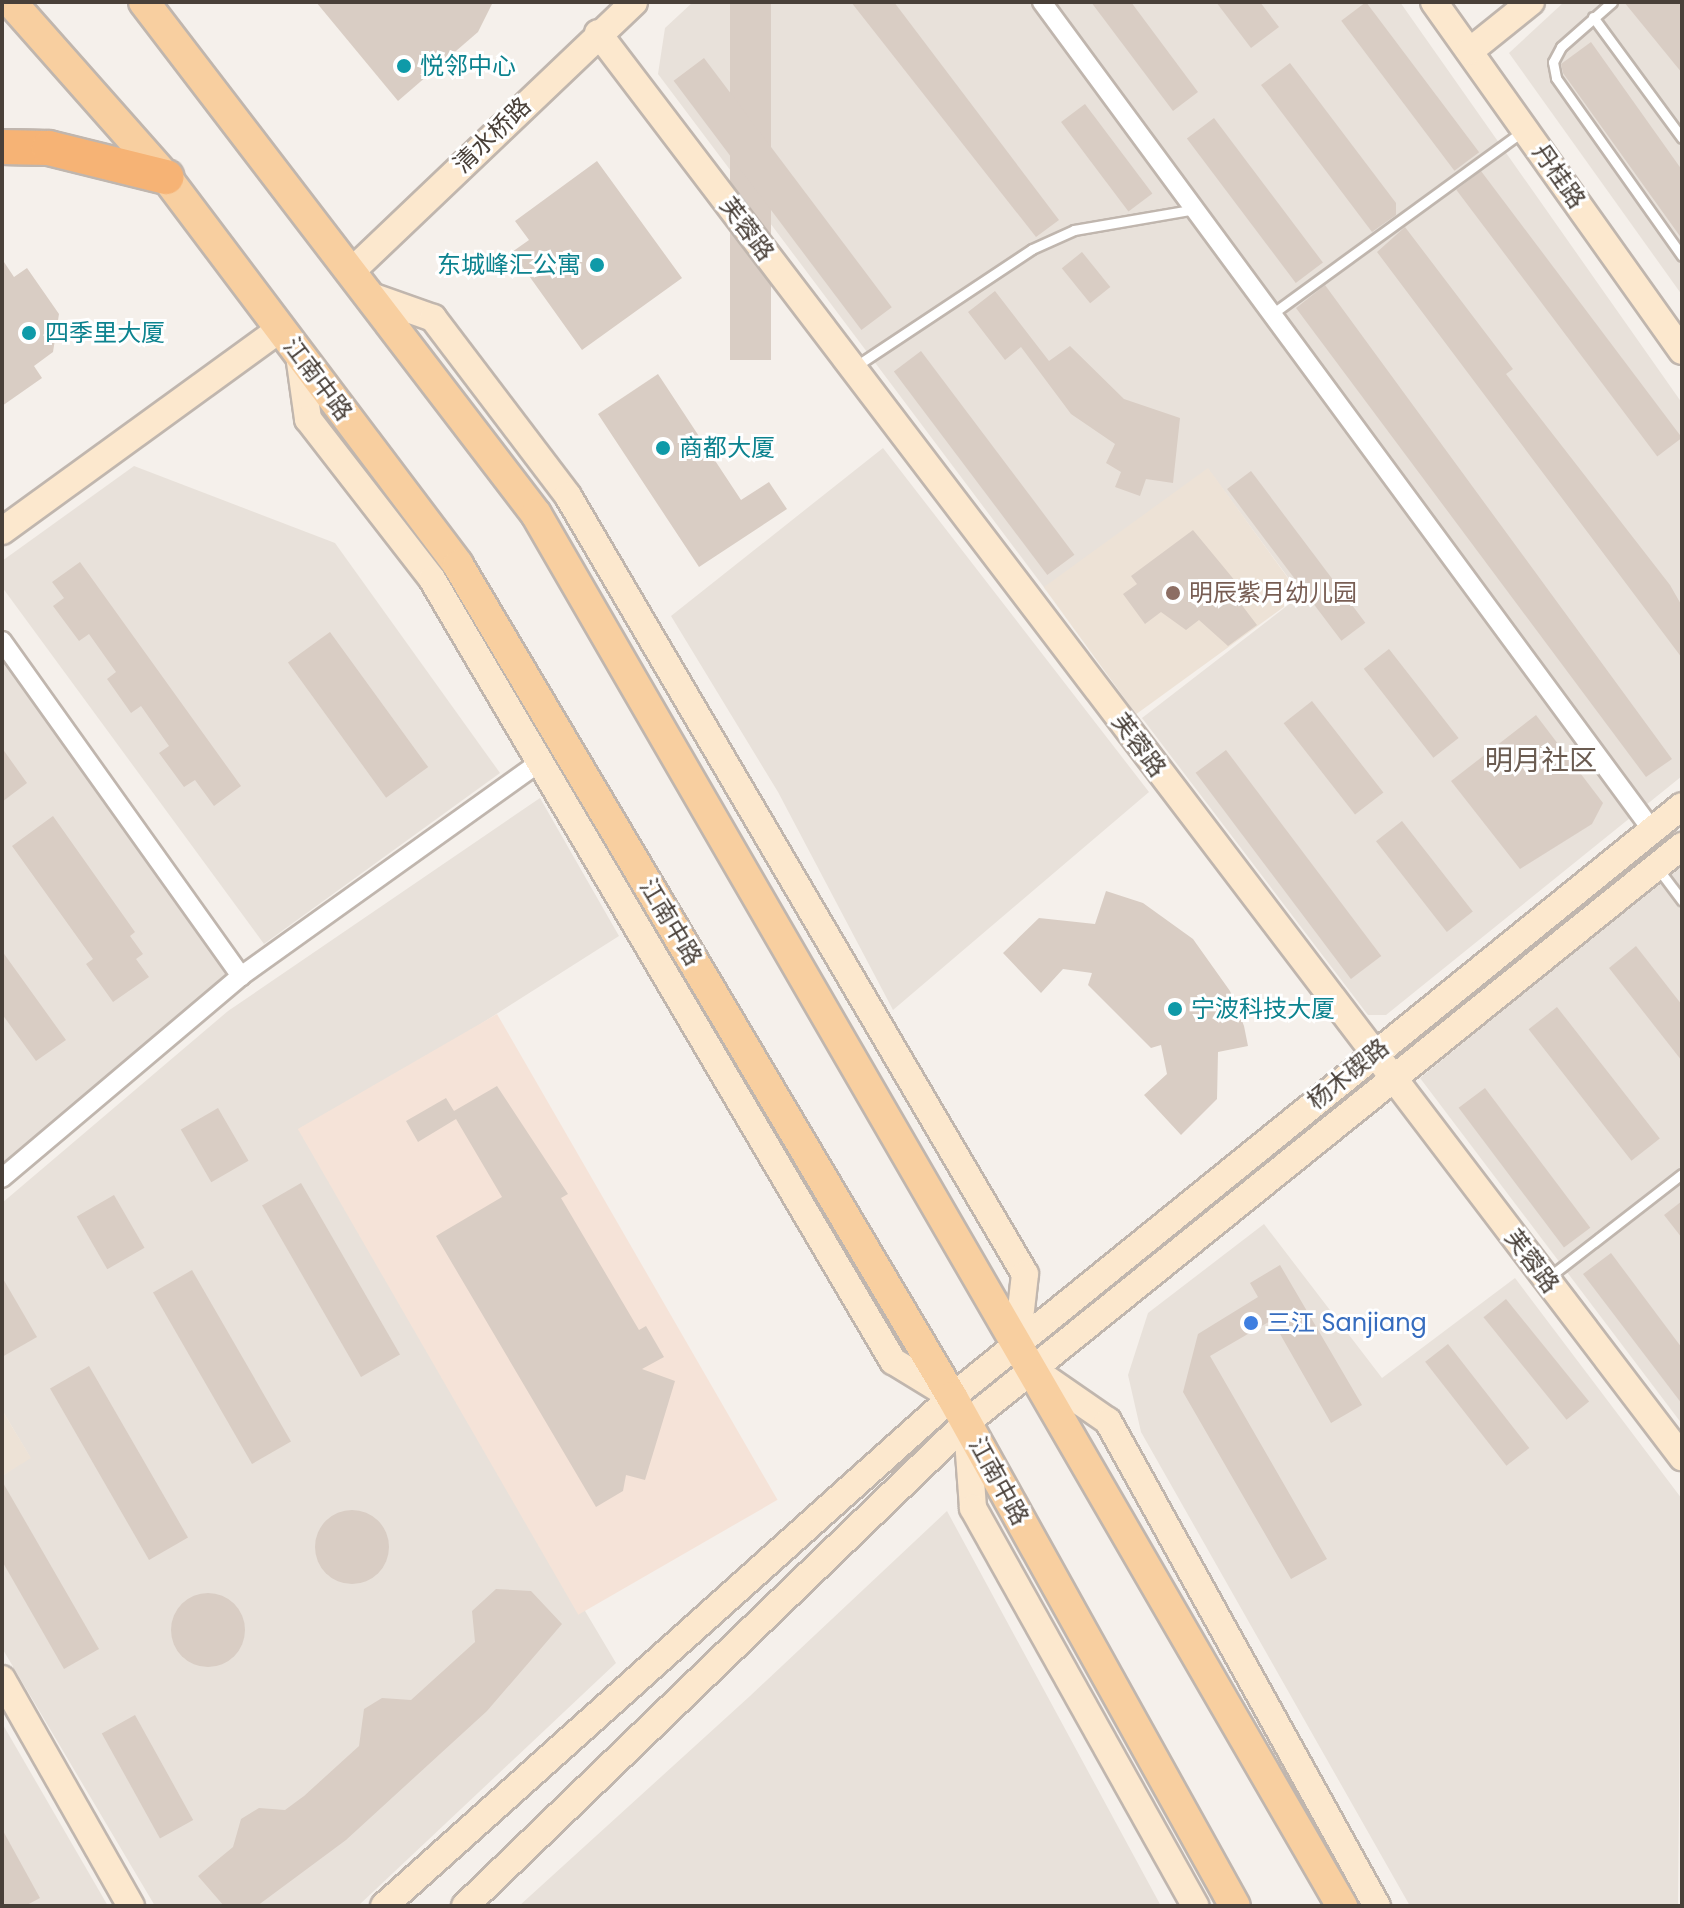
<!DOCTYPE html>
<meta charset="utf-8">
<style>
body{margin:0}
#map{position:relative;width:1684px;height:1908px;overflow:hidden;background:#f5f0eb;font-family:Poppins,"Noto Sans SC",sans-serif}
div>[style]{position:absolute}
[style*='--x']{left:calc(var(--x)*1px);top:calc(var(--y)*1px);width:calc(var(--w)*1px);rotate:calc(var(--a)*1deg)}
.residential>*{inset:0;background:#e8e1da}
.commercial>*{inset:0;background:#f5e3d8;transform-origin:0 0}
.education>*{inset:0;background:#ede2d6;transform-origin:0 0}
.building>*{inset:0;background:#d9cdc4;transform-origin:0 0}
.round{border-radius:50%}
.roads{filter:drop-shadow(2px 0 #c0b6ae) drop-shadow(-2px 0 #c0b6ae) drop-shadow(0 2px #c0b6ae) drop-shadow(0 -2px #c0b6ae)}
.lane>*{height:9px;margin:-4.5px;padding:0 4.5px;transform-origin:4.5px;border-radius:4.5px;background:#fff}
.street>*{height:18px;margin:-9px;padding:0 9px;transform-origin:9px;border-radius:9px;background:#fff}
.secondary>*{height:26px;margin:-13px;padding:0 13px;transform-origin:13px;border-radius:13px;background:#fce8ce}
.primary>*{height:30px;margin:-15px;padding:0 15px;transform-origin:15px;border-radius:15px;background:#f8cfa0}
.highway>*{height:34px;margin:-17px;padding:0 17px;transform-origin:17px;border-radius:17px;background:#f6b375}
.dots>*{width:22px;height:22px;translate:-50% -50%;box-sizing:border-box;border:4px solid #fff;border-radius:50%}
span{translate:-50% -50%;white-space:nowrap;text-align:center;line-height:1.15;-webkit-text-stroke:6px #fff;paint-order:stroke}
.culture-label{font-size:24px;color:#0d838f}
.left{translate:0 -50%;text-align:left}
.right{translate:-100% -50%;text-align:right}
.street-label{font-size:24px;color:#494039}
.education-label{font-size:24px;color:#785e54}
.shop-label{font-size:24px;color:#366cbe}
.quarter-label{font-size:28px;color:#6b5c51}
.frame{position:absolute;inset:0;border:4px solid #494039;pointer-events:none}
</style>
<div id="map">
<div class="residential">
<i style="clip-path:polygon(693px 2px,1400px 2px,1682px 403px,1682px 776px,1386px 1015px,1368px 1015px,1142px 718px,1301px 595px,1208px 469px,1046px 590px,658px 74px,665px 28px)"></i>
<i style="clip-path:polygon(1564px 2px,1682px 2px,1682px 295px,1509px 53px)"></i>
<i style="clip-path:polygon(883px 448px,1149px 792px,893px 1010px,778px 792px,671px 616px)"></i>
<i style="clip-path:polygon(134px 466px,335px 543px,500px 773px,264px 944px,2px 587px,2px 561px)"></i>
<i style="clip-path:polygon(2px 656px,231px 978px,2px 1167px)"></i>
<i style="clip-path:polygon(540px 798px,619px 936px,303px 1137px,616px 1663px,358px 1906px,155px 1906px,2px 1648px,2px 1476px,30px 1457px,2px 1410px,2px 1203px,228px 1011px)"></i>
<i style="clip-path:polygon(1682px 863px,1682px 1424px,1420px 1078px)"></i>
<i style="clip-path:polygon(1264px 1224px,1382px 1378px,1515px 1278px,1682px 1499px,1678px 1906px,1410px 1906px,1141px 1432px,1128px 1375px,1148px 1313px)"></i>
<i style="clip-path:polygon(947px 1511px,1161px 1906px,519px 1906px,750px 1696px)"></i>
<i style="clip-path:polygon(2px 1723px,108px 1906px,2px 1906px)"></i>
</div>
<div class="commercial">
<i style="left:497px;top:1014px;width:561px;height:230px;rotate:60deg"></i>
</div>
<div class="education">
<i style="left:1208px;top:468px;width:157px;height:203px;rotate:54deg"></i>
<i style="clip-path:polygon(2px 1410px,31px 1458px,2px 1476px)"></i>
</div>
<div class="building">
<i style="clip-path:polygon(316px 2px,493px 2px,478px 32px,398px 101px)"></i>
<i style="left:730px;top:2px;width:41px;height:358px"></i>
<i style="clip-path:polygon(851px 2px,894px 2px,1059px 220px,1036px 237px)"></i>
<i style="clip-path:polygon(1091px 2px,1131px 2px,1198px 92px,1173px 111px)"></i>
<i style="clip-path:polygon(1216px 2px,1260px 2px,1279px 27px,1251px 48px)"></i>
<i style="left:1366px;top:2px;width:188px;height:31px;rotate:53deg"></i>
<i style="clip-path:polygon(1624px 2px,1682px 2px,1682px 73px)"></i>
<i style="clip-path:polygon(1591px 42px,1682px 170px,1682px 239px,1563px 73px,1561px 64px)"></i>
<i style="left:704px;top:58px;width:312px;height:38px;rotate:53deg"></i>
<i style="clip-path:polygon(1290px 63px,1396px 203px,1396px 215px,1372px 232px,1261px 85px)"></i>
<i style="left:1085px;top:104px;width:112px;height:30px;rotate:53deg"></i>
<i style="left:1214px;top:118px;width:181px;height:34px;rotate:53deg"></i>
<i style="clip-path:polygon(597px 161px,682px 278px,582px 350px,512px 252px,529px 240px,515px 221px)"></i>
<i style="left:1481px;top:171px;width:334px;height:31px;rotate:53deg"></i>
<i style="clip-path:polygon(1405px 227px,1513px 369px,1506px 374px,1670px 585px,1682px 606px,1682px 658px,1377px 252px)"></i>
<i style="left:1082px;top:252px;width:45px;height:26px;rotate:51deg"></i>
<i style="clip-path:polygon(2px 259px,14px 277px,27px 268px,59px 314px,53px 352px,34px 366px,42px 378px,2px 406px)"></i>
<i style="clip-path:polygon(1325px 285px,1672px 759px,1646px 777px,1296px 308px)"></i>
<i style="clip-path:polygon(995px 291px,1049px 361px,1070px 346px,1124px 399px,1180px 418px,1173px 483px,1146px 479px,1140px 496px,1115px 487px,1121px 472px,1106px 463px,1115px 444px,1071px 414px,1021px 347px,1005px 360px,968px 312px)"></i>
<i style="left:921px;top:351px;width:255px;height:34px;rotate:53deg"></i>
<i style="clip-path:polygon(658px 374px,741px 500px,769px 482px,787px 509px,699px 567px,598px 414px)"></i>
<i style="left:1251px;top:471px;width:190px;height:30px;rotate:53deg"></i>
<i style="clip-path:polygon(1193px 530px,1236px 582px,1228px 587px,1257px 625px,1228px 646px,1199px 620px,1186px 630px,1161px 612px,1145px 624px,1123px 594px,1137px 584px,1131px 576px)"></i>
<i style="clip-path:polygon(80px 562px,241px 786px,214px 806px,195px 780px,184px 787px,159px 753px,169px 746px,141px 706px,131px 713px,107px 679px,116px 672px,89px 634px,79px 641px,53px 606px,64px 598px,52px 582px)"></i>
<i style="left:330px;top:632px;width:167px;height:52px;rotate:54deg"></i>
<i style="left:1389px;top:649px;width:113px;height:32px;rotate:52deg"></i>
<i style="left:1312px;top:701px;width:116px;height:36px;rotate:52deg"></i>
<i style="clip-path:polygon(1536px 715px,1603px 803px,1592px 824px,1520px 869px,1451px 781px)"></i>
<i style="clip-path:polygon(2px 748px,27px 783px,2px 802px)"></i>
<i style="left:1226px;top:750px;width:258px;height:38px;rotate:53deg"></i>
<i style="clip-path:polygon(53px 816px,135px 932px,130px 936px,143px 954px,136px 959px,149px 977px,113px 1002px,86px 964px,93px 959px,12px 846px)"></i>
<i style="left:1402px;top:821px;width:115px;height:33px;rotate:52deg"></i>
<i style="clip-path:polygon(1106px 891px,1143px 903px,1193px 939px,1230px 991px,1244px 1026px,1248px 1046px,1218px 1052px,1217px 1099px,1181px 1135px,1144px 1095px,1167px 1074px,1161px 1045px,1151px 1048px,1088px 985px,1092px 973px,1063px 969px,1041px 993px,1003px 953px,1039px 918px,1095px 924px)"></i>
<i style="clip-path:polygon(1636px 946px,1682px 1005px,1682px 1061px,1609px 968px)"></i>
<i style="clip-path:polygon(2px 951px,66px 1040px,36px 1061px,2px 1014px)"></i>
<i style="left:1557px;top:1007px;width:167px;height:36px;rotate:52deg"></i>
<i style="clip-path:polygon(497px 1086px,568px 1194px,561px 1198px,639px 1330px,646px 1326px,664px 1357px,642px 1369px,675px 1381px,645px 1480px,626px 1475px,623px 1491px,596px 1507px,436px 1236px,502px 1197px,456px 1119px,418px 1142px,406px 1121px,446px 1098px,454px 1111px)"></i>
<i style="left:1485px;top:1088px;width:175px;height:33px;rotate:53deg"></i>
<i style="left:218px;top:1108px;width:61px;height:43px;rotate:60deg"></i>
<i style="left:301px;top:1183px;width:198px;height:45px;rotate:60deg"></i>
<i style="left:114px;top:1195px;width:61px;height:43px;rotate:60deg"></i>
<i style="clip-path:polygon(1682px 1201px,1682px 1238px,1664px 1215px)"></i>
<i style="clip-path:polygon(1611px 1253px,1682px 1348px,1682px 1404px,1583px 1274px)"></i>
<i style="clip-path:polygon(1280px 1265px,1362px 1405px,1331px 1423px,1272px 1320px,1210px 1356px,1327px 1559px,1291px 1579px,1183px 1392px,1198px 1334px,1258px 1297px,1250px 1283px)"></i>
<i style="left:192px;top:1270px;width:198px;height:45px;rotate:60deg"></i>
<i style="clip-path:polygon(2px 1277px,37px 1337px,2px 1357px)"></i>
<i style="left:1506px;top:1299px;width:132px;height:29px;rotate:51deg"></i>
<i style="left:1448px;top:1344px;width:132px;height:29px;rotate:52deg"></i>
<i style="left:89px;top:1366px;width:198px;height:45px;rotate:60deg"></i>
<i style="clip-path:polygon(2px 1481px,99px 1649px,64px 1669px,2px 1561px)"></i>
<i class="round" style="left:315px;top:1510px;width:74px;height:74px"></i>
<i style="clip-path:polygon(496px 1589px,531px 1591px,562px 1624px,487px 1711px,346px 1840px,257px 1906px,224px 1906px,198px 1876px,233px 1847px,241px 1819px,259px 1808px,285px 1810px,304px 1796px,359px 1746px,364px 1709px,382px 1698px,411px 1700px,475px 1642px,472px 1611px)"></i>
<i class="round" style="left:171px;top:1593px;width:74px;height:74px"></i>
<i style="left:135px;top:1715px;width:120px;height:38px;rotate:61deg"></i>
<i style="clip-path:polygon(2px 1829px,40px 1898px,25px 1906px,2px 1906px)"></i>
</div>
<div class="roads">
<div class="lane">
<i style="--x:1612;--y:2;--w:68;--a:138.6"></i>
<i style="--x:1561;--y:47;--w:17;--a:118"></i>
<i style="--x:1553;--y:62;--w:16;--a:79"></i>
<i style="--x:1556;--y:78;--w:218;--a:54.7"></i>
<i style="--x:1593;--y:17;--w:150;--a:53.7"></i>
<i style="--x:1272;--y:314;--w:311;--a:-36.1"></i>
<i style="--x:856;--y:366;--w:211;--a:-33.6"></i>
<i style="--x:1032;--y:249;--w:46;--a:-24.3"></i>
<i style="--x:1074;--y:230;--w:123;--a:-9.8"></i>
<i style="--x:1659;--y:870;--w:38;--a:53"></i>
<i style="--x:1549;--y:1277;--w:168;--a:-37.8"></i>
</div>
<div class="street">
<i style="--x:1042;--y:2;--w:1028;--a:53.62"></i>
<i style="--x:2;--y:641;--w:412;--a:54.5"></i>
<i style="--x:2;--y:1178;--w:313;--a:-40.2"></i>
<i style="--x:241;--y:976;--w:368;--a:-35.6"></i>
</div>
<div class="secondary">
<i style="--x:1434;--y:2;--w:428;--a:54.6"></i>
<i style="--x:598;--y:33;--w:1790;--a:52.72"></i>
<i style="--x:1470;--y:51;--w:78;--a:-38.8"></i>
<i style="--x:353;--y:270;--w:388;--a:-43.6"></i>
<i style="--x:371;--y:296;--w:66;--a:19.5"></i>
<i style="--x:433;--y:318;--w:223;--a:52.8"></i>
<i style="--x:568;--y:496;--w:902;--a:59.57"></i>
<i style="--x:1025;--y:1274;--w:71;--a:96.4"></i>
<i style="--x:299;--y:355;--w:65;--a:82"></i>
<i style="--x:308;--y:419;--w:202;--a:52.2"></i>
<i style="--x:432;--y:579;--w:908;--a:59.48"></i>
<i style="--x:893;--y:1361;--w:69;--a:31.4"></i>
<i style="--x:2;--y:531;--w:344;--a:-36"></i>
<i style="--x:1034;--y:1370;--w:90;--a:34.6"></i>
<i style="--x:1108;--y:1421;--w:555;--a:60.99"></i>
<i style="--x:967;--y:1426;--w:82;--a:85.8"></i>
<i style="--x:973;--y:1508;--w:456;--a:60.8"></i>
<i style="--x:2;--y:1679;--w:261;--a:60.4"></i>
<i style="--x:384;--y:1906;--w:763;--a:-41.86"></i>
<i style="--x:952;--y:1397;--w:939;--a:-38.99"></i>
<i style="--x:465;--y:1906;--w:696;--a:-43.95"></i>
<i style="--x:966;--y:1423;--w:920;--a:-38.86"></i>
</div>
<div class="primary">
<i style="--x:11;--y:2;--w:234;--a:48.5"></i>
<i style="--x:166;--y:177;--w:486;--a:53"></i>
<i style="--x:458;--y:565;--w:968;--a:59.3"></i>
<i style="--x:952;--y:1397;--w:582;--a:60.93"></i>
<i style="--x:144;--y:2;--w:645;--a:52.56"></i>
<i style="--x:536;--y:514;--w:1609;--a:59.93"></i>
</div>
<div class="highway">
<i style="--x:2;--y:147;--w:47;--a:1.2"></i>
<i style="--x:49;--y:148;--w:121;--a:13.9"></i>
</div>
</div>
<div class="dots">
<i style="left:404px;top:66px;background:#0f9aa8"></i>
<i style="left:597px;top:265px;background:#0f9aa8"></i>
<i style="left:29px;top:333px;background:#0f9aa8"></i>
<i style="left:663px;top:448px;background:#0f9aa8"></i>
<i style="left:1173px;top:593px;background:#8d6e63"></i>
<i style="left:1175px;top:1009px;background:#0f9aa8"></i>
<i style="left:1251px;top:1323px;background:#3f7fe0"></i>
</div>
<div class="culture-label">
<span class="left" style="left:420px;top:66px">悦邻中心</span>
<span class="right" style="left:581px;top:265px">东城峰汇公寓</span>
<span class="left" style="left:45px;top:333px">四季里大厦</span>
<span class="left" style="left:679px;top:448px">商都大厦</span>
<span class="left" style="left:1191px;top:1009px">宁波科技大厦</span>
</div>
<div class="street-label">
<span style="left:492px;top:135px;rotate:-44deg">清水桥路</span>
<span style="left:1559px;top:176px;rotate:55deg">丹桂路</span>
<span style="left:747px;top:229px;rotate:53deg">芙蓉路</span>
<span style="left:318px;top:379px;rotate:53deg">江南中路</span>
<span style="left:1139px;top:745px;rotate:53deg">芙蓉路</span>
<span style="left:671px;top:922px;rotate:59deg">江南中路</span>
<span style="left:1348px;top:1074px;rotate:-39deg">杨木碶路</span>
<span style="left:1532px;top:1261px;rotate:53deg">芙蓉路</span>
<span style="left:999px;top:1481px;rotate:61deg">江南中路</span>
</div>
<div class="education-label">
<span class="left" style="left:1189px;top:593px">明辰紫月幼儿园</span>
</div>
<div class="shop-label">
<span class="left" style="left:1267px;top:1323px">三江 Sanjiang</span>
</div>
<div class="quarter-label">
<span style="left:1541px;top:761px">明月社区</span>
</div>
<div class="frame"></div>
</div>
